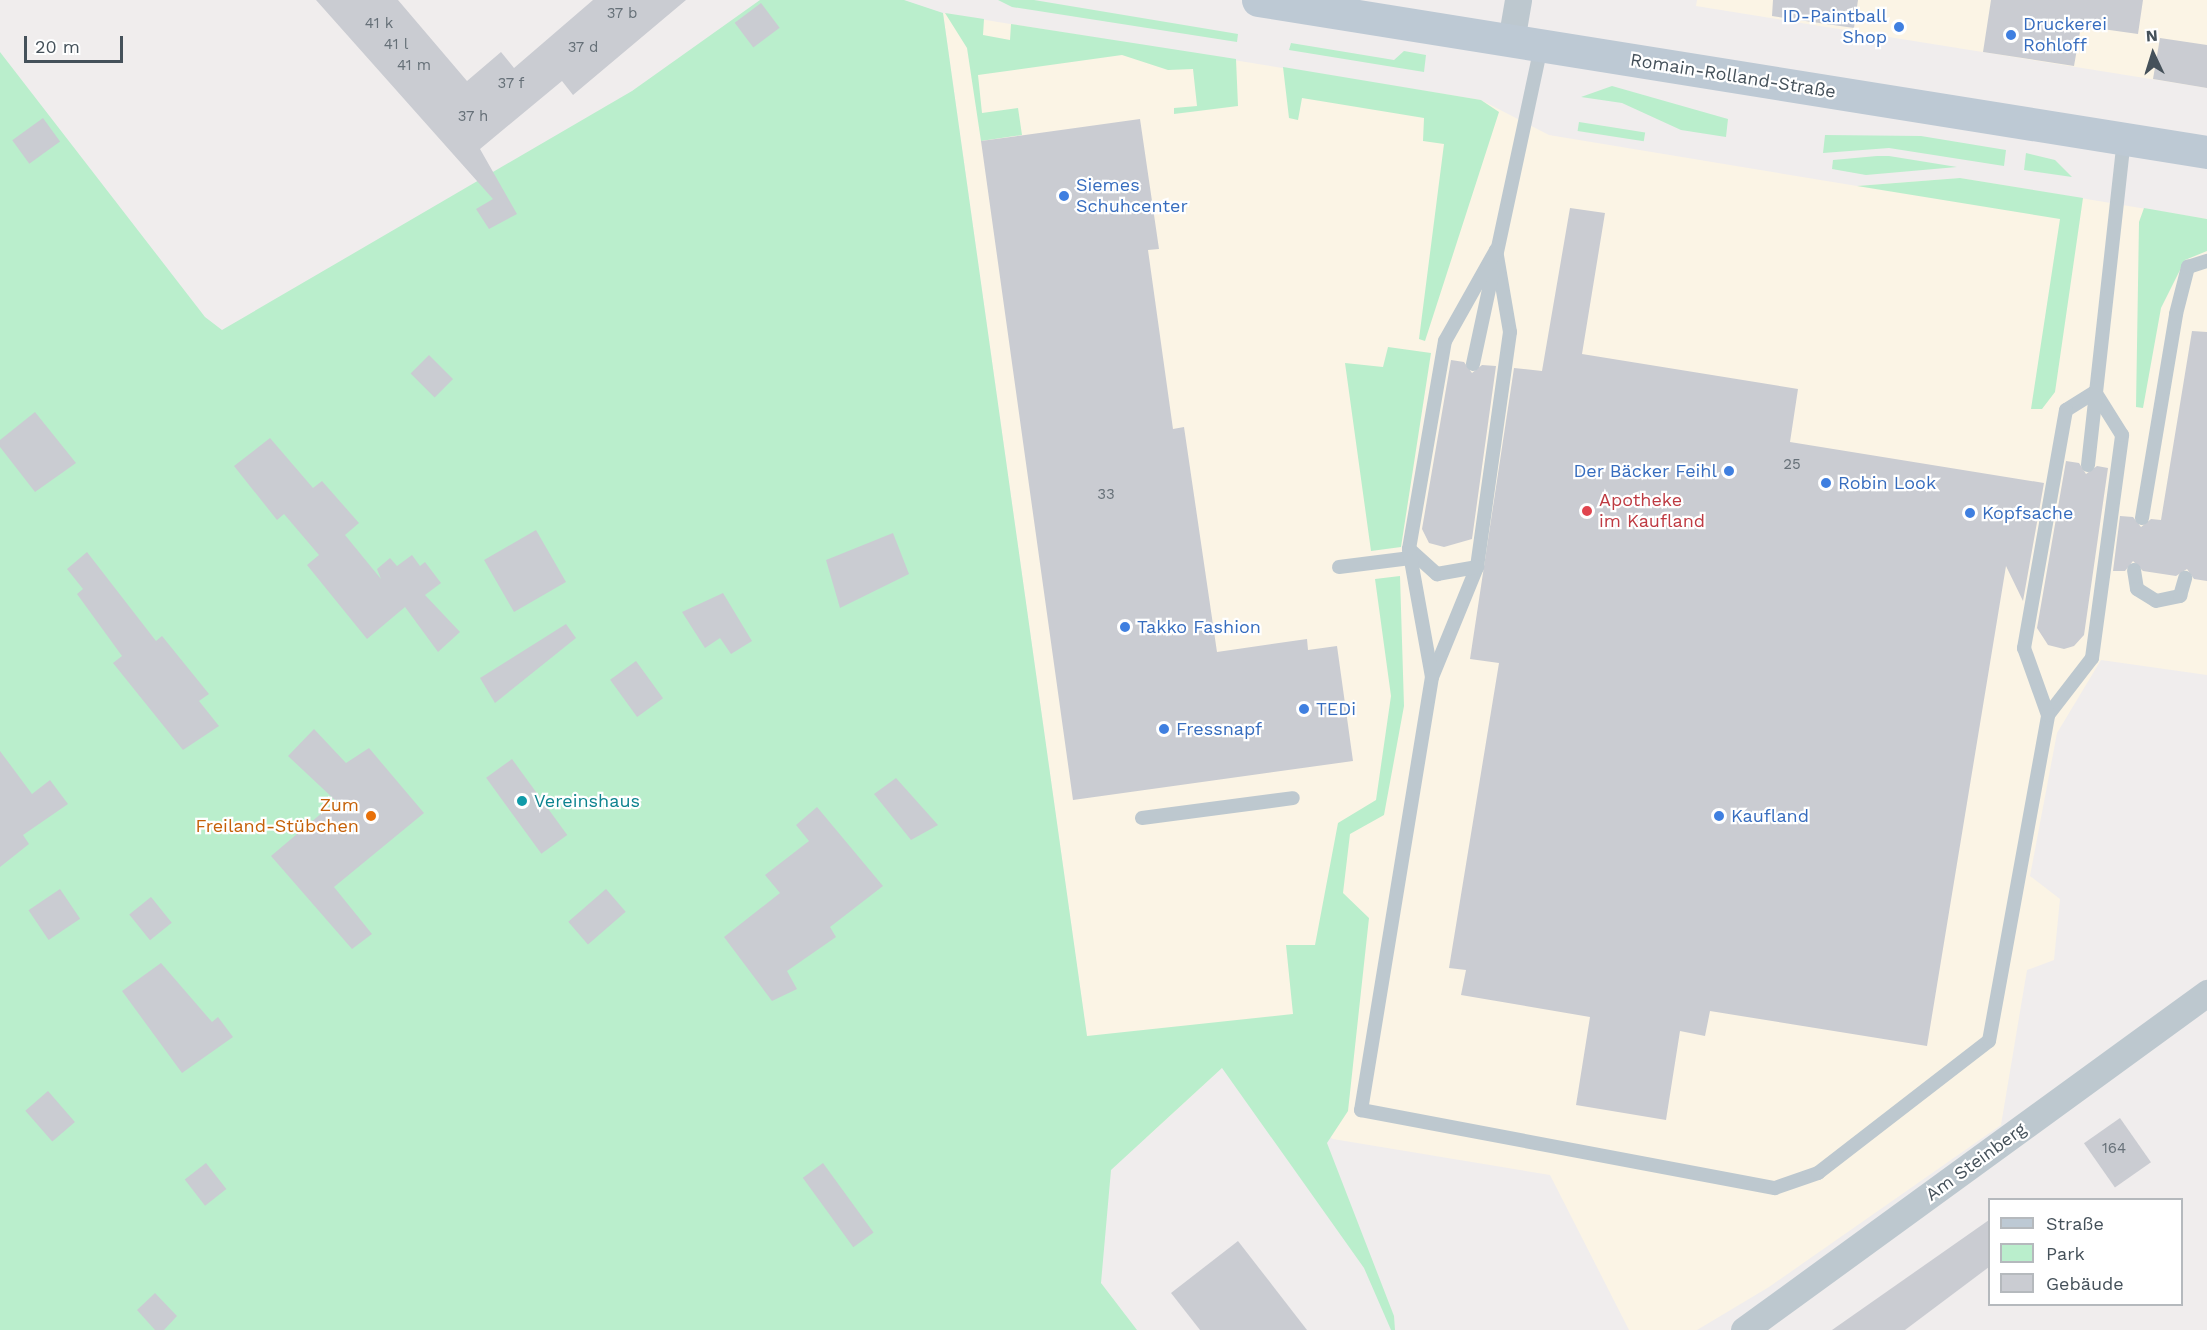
<!DOCTYPE html>
<meta charset="utf-8">
<style>
body{margin:0}
#map{position:relative;width:2207px;height:1330px;overflow:hidden;background:#f0eded;font-family:"Work Sans",sans-serif}
div>[style]{position:absolute}
[style*='--x']{left:calc(var(--x)*1px);top:calc(var(--y)*1px);width:calc(var(--w)*1px);rotate:calc(var(--a)*1deg)}
.commercial>*{inset:0;background:#fbf4e5}
.green>*{inset:0;background:#baeecc;transform-origin:0 0}
.building>*{inset:0;background:#caccd2;transform-origin:0 0}
.service>*{height:14px;margin:-7px;padding:0 7px;transform-origin:7px;border-radius:7px;background:#bdc8cf}
.minor>*{height:27px;margin:-13.5px;padding:0 13.5px;transform-origin:13.5px;border-radius:13.5px;background:#bdc8cf}
.secondary>*{height:33px;margin:-16.5px;padding:0 16.5px;transform-origin:16.5px;border-radius:16.5px;background:#bdc9d4}
.dots>*{width:16px;height:16px;translate:-50% -50%;box-sizing:border-box;border:3px solid #fff;border-radius:50%}
span{translate:-50% -50%;white-space:nowrap;text-align:center;line-height:1.15;-webkit-text-stroke:4.5px #fff;paint-order:stroke}
.number-label{font-size:15px;color:#667078}
.number-label span{-webkit-text-stroke-width:0}
.shop-label{font-size:18px;color:#366cbe}
.right{translate:-100% -50%;text-align:right}
.left{translate:0 -50%;text-align:left}
.street-label{font-size:18px;color:#45515a}
.health-label{font-size:18px;color:#be3a42}
.culture-label{font-size:18px;color:#0d838f}
.food-label{font-size:18px;color:#c56008}
.legend{position:absolute;left:1988px;top:1198px;width:195px;height:108px;box-sizing:border-box;background:#fff;border:2px solid #b5b9bd;margin:0;padding:8px 10px;list-style:none;font-size:18px;color:#45515a}
.legend li{display:flex;align-items:center;gap:12px;height:30px}
.legend b{width:30px;border:2px solid #b5b9bd}
.north{position:absolute;left:2123px;top:24px;width:60px;height:60px;-webkit-text-stroke:4px #fff;paint-order:stroke;rotate:356deg;font-size:16px;font-weight:700;line-height:24px;text-align:center;color:#45515a}
.north::after{content:'';display:block;margin:auto;width:21px;height:27px;background:#45515a;clip-path:polygon(50% 0,100% 100%,50% 72%,0 100%)}
.scale{position:absolute;left:24px;top:36px;width:99px;height:27px;box-sizing:border-box;border:3px solid #45515a;border-top:0;padding-left:8px;font-size:18px;line-height:21px;white-space:nowrap;color:#45515a;-webkit-text-stroke:4px #fff;paint-order:stroke}
</style>
<div id="map">
<div class="commercial">
<i style="clip-path:polygon(1697px 0,2207px 0,2207px 88px,1696px 6px)"></i>
<i style="clip-path:polygon(943px 13px,1481px 100px,1549px 135px,1857px 186px,1960px 178px,2207px 219px,2207px 675px,2101px 660px,2057px 733px,2030px 876px,2060px 899px,2054px 960px,2027px 970px,2001px 1125px,1769px 1287px,1697px 1330px,1629px 1330px,1550px 1175px,1333px 1139px,1223px 1067px,1146px 1138px,1087px 1037px)"></i>
</div>
<div class="green">
<i style="clip-path:polygon(760px 0,904px 0,943px 13px,1087px 1036px,1293px 1014px,1286px 945px,1315px 945px,1338px 823px,1376px 800px,1391px 696px,1375px 579px,1400px 576px,1404px 706px,1384px 815px,1350px 834px,1343px 893px,1369px 918px,1348px 1111px,1327px 1143px,1394px 1316px,1395px 1330px,1391px 1330px,1364px 1268px,1222px 1068px,1111px 1170px,1101px 1283px,1137px 1330px,0 1330px,0 52px,205px 317px,222px 330px,632px 91px)"></i>
<i style="clip-path:polygon(998px 0,1034px 0,1238px 34px,1237px 42px,1012px 7px)"></i>
<i style="clip-path:polygon(945px 13px,984px 19px,983px 35px,1010px 40px,1011px 24px,1236px 59px,1238px 106px,1174px 114px,1174px 108px,1197px 106px,1193px 69px,1168px 70px,1122px 55px,978px 75px,982px 113px,1018px 108px,1022px 135px,981px 141px,967px 48px)"></i>
<i style="clip-path:polygon(1291px 43px,1394px 60px,1404px 51px,1426px 55px,1424px 72px,1289px 50px)"></i>
<i style="clip-path:polygon(1283px 67px,1481px 100px,1499px 112px,1425px 341px,1419px 339px,1444px 144px,1423px 141px,1424px 118px,1302px 98px,1298px 120px,1289px 118px)"></i>
<i style="clip-path:polygon(1612px 86px,1728px 119px,1726px 137px,1681px 130px,1622px 103px,1581px 97px)"></i>
<i style="left:1579px;top:122px;width:67px;height:9px;rotate:9deg"></i>
<i style="clip-path:polygon(1825px 135px,1921px 136px,2006px 150px,2004px 166px,1889px 148px,1823px 153px)"></i>
<i style="clip-path:polygon(2026px 153px,2055px 160px,2072px 177px,2024px 170px)"></i>
<i style="clip-path:polygon(1877px 156px,1889px 156px,1957px 167px,1866px 175px,1832px 169px,1833px 160px)"></i>
<i style="clip-path:polygon(1960px 178px,2083px 198px,2055px 392px,2042px 409px,2031px 409px,2060px 219px,1857px 186px)"></i>
<i style="clip-path:polygon(2144px 208px,2207px 219px,2207px 251px,2185px 260px,2161px 308px,2143px 408px,2136px 407px,2139px 222px)"></i>
<i style="clip-path:polygon(1388px 347px,1431px 353px,1401px 547px,1371px 551px,1345px 363px,1383px 367px)"></i>
</div>
<div class="building">
<i style="clip-path:polygon(316px 0,398px 0,467px 81px,501px 52px,514px 68px,593px 0,686px 0,573px 95px,562px 81px,480px 149px,517px 214px,489px 229px,476px 209px,493px 199px)"></i>
<i style="clip-path:polygon(1773px 0,1858px 0,1854px 28px,1772px 16px)"></i>
<i style="clip-path:polygon(1991px 0,2143px 0,2138px 34px,2081px 26px,2074px 66px,1983px 52px)"></i>
<i style="left:761px;top:3px;width:31px;height:33px;rotate:53deg"></i>
<i style="clip-path:polygon(2160px 38px,2207px 45px,2207px 88px,2153px 79px)"></i>
<i style="left:43px;top:118px;width:29px;height:38px;rotate:54deg"></i>
<i style="clip-path:polygon(1140px 119px,1159px 249px,1148px 250px,1173px 429px,1184px 427px,1217px 652px,1307px 639px,1308px 650px,1337px 646px,1353px 761px,1073px 800px,981px 141px)"></i>
<i style="clip-path:polygon(1570px 208px,1605px 213px,1582px 354px,1798px 389px,1790px 442px,2044px 483px,2023px 601px,2006px 566px,1927px 1046px,1710px 1011px,1705px 1036px,1680px 1031px,1666px 1120px,1576px 1105px,1590px 1017px,1461px 995px,1466px 970px,1449px 968px,1499px 663px,1470px 659px,1514px 368px,1542px 371px)"></i>
<i style="clip-path:polygon(2192px 331px,2207px 332px,2207px 581px,2194px 579px,2187px 569px,2176px 576px,2143px 571px,2133px 561px,2125px 571px,2113px 571px,2120px 516px,2133px 517px,2141px 527px,2151px 519px,2161px 520px)"></i>
<i style="left:429px;top:355px;width:34px;height:26px;rotate:45deg"></i>
<i style="clip-path:polygon(1451px 360px,1464px 362px,1472px 373px,1482px 365px,1496px 366px,1472px 539px,1444px 547px,1429px 543px,1422px 529px)"></i>
<i style="clip-path:polygon(35px 412px,76px 463px,35px 492px,0 447px,0 440px)"></i>
<i style="clip-path:polygon(270px 438px,313px 488px,322px 481px,359px 523px,345px 535px,381px 579px,377px 569px,390px 558px,397px 566px,412px 555px,420px 566px,425px 562px,441px 583px,425px 595px,460px 632px,438px 652px,405px 607px,367px 639px,307px 565px,319px 555px,284px 514px,277px 520px,234px 466px)"></i>
<i style="clip-path:polygon(2066px 461px,2079px 463px,2086px 474px,2097px 466px,2108px 468px,2084px 635px,2074px 646px,2064px 649px,2048px 645px,2037px 628px)"></i>
<i style="left:536px;top:530px;width:60px;height:60px;rotate:60deg"></i>
<i style="clip-path:polygon(893px 533px,909px 574px,840px 608px,826px 560px)"></i>
<i style="clip-path:polygon(87px 552px,156px 641px,162px 636px,209px 694px,199px 701px,219px 726px,183px 750px,113px 663px,122px 656px,77px 594px,83px 589px,67px 569px)"></i>
<i style="clip-path:polygon(723px 593px,752px 641px,731px 654px,720px 638px,705px 648px,682px 612px)"></i>
<i style="clip-path:polygon(566px 624px,576px 638px,495px 703px,480px 678px)"></i>
<i style="left:636px;top:661px;width:46px;height:32px;rotate:54deg"></i>
<i style="clip-path:polygon(314px 729px,346px 763px,369px 748px,424px 813px,334px 887px,372px 934px,352px 949px,271px 856px,336px 801px,288px 756px)"></i>
<i style="clip-path:polygon(0 751px,32px 794px,50px 780px,68px 804px,23px 835px,29px 844px,0 867px)"></i>
<i style="left:512px;top:759px;width:94px;height:32px;rotate:54deg"></i>
<i style="clip-path:polygon(896px 778px,938px 825px,911px 840px,874px 794px)"></i>
<i style="clip-path:polygon(817px 807px,883px 886px,830px 927px,836px 937px,787px 971px,797px 989px,772px 1001px,724px 937px,780px 893px,765px 875px,809px 841px,796px 825px)"></i>
<i style="left:60px;top:889px;width:36px;height:38px;rotate:56deg"></i>
<i style="left:606px;top:889px;width:30px;height:50px;rotate:49deg"></i>
<i style="left:151px;top:897px;width:33px;height:28px;rotate:51deg"></i>
<i style="clip-path:polygon(161px 963px,212px 1022px,218px 1017px,233px 1037px,182px 1073px,122px 991px)"></i>
<i style="left:48px;top:1091px;width:41px;height:30px;rotate:49deg"></i>
<i style="left:2120px;top:1118px;width:54px;height:44px;rotate:55deg"></i>
<i style="left:206px;top:1163px;width:33px;height:27px;rotate:52deg"></i>
<i style="left:823px;top:1163px;width:86px;height:25px;rotate:54deg"></i>
<i style="clip-path:polygon(1989px 1220px,1989px 1267px,1905px 1330px,1832px 1330px)"></i>
<i style="clip-path:polygon(1238px 1241px,1307px 1330px,1200px 1330px,1171px 1293px)"></i>
<i style="clip-path:polygon(155px 1293px,177px 1316px,164px 1330px,155px 1330px,137px 1310px)"></i>
</div>
<div class="service">
<i style="--x:1496;--y:250;--w:83;--a:80.3"></i>
<i style="--x:1510;--y:332;--w:237;--a:98"></i>
<i style="--x:1477;--y:567;--w:119;--a:112.2"></i>
<i style="--x:1432;--y:677;--w:439;--a:99.3"></i>
<i style="--x:1361;--y:1110;--w:421;--a:10.7"></i>
<i style="--x:1775;--y:1188;--w:46;--a:-19.2"></i>
<i style="--x:1818;--y:1173;--w:216;--a:-37.7"></i>
<i style="--x:1989;--y:1041;--w:331;--a:-79.7"></i>
<i style="--x:2048;--y:715;--w:72;--a:-52.3"></i>
<i style="--x:2092;--y:658;--w:225;--a:-82.3"></i>
<i style="--x:2122;--y:435;--w:51;--a:-122.1"></i>
<i style="--x:2095;--y:392;--w:34;--a:148"></i>
<i style="--x:2066;--y:410;--w:242;--a:100"></i>
<i style="--x:2024;--y:648;--w:71;--a:70.3"></i>
<i style="--x:1473;--y:364;--w:325;--a:-77.9"></i>
<i style="--x:2088;--y:465;--w:328;--a:-83.7"></i>
<i style="--x:2142;--y:518;--w:207;--a:-80.5"></i>
<i style="--x:2176;--y:314;--w:49;--a:-75.7"></i>
<i style="--x:2188;--y:267;--w:20;--a:-18"></i>
<i style="--x:1409;--y:549;--w:38;--a:42"></i>
<i style="--x:1437;--y:574;--w:41;--a:-9.9"></i>
<i style="--x:1339;--y:567;--w:72;--a:-7.2"></i>
<i style="--x:2134;--y:570;--w:19;--a:81"></i>
<i style="--x:2137;--y:589;--w:22;--a:32"></i>
<i style="--x:2156;--y:601;--w:25;--a:-12"></i>
<i style="--x:2180;--y:596;--w:19;--a:-74"></i>
<i style="--x:1432;--y:677;--w:130;--a:-100.2"></i>
<i style="--x:1409;--y:549;--w:211;--a:-80.2"></i>
<i style="--x:1445;--y:341;--w:104;--a:-60.7"></i>
<i style="--x:1142;--y:818;--w:152;--a:-7.5"></i>
</div>
<div class="minor">
<i style="--x:1511;--y:41;--w:42;--a:-80.3"></i>
<i style="--x:1744;--y:1330;--w:573;--a:-36.05"></i>
</div>
<div class="secondary">
<i style="--x:1258;--y:0;--w:961;--a:9.1"></i>
</div>
<div class="dots">
<i style="left:1899px;top:27px;background:#3f7fe0"></i>
<i style="left:2011px;top:35px;background:#3f7fe0"></i>
<i style="left:1064px;top:196px;background:#3f7fe0"></i>
<i style="left:1729px;top:471px;background:#3f7fe0"></i>
<i style="left:1826px;top:483px;background:#3f7fe0"></i>
<i style="left:1587px;top:511px;background:#e0444e"></i>
<i style="left:1970px;top:513px;background:#3f7fe0"></i>
<i style="left:1125px;top:627px;background:#3f7fe0"></i>
<i style="left:1304px;top:709px;background:#3f7fe0"></i>
<i style="left:1164px;top:729px;background:#3f7fe0"></i>
<i style="left:522px;top:801px;background:#0f9aa8"></i>
<i style="left:371px;top:816px;background:#e8710a"></i>
<i style="left:1719px;top:816px;background:#3f7fe0"></i>
</div>
<div class="number-label">
<span style="left:622px;top:14px">37 b</span>
<span style="left:379px;top:24px">41 k</span>
<span style="left:396px;top:45px">41 l</span>
<span style="left:583px;top:48px">37 d</span>
<span style="left:414px;top:66px">41 m</span>
<span style="left:511px;top:84px">37 f</span>
<span style="left:473px;top:117px">37 h</span>
<span style="left:1792px;top:465px">25</span>
<span style="left:1106px;top:495px">33</span>
<span style="left:2114px;top:1149px">164</span>
</div>
<div class="shop-label">
<span class="right" style="left:1887px;top:27px">ID-Paintball<br>Shop</span>
<span class="left" style="left:2023px;top:35px">Druckerei<br>Rohloff</span>
<span class="left" style="left:1076px;top:196px">Siemes<br>Schuhcenter</span>
<span class="right" style="left:1717px;top:471px">Der Bäcker Feihl</span>
<span class="left" style="left:1838px;top:483px">Robin Look</span>
<span class="left" style="left:1982px;top:513px">Kopfsache</span>
<span class="left" style="left:1137px;top:627px">Takko Fashion</span>
<span class="left" style="left:1316px;top:709px">TEDi</span>
<span class="left" style="left:1176px;top:729px">Fressnapf</span>
<span class="left" style="left:1731px;top:816px">Kaufland</span>
</div>
<div class="street-label">
<span style="left:1733px;top:76px;rotate:9deg">Romain-Rolland-Straße</span>
<span style="left:1976px;top:1162px;rotate:-36deg">Am Steinberg</span>
</div>
<div class="health-label">
<span class="left" style="left:1599px;top:511px">Apotheke<br>im Kaufland</span>
</div>
<div class="culture-label">
<span class="left" style="left:534px;top:801px">Vereinshaus</span>
</div>
<div class="food-label">
<span class="right" style="left:359px;top:816px">Zum<br>Freiland-Stübchen</span>
</div>
<ul class="legend">
<li><b style="height:8px;background:#bdc9d4"></b>Straße</li>
<li><b style="height:16px;background:#baeecc"></b>Park</li>
<li><b style="height:16px;background:#caccd2"></b>Gebäude</li>
</ul>
<div class="north">N</div>
<div class="scale">20 m</div>
</div>
